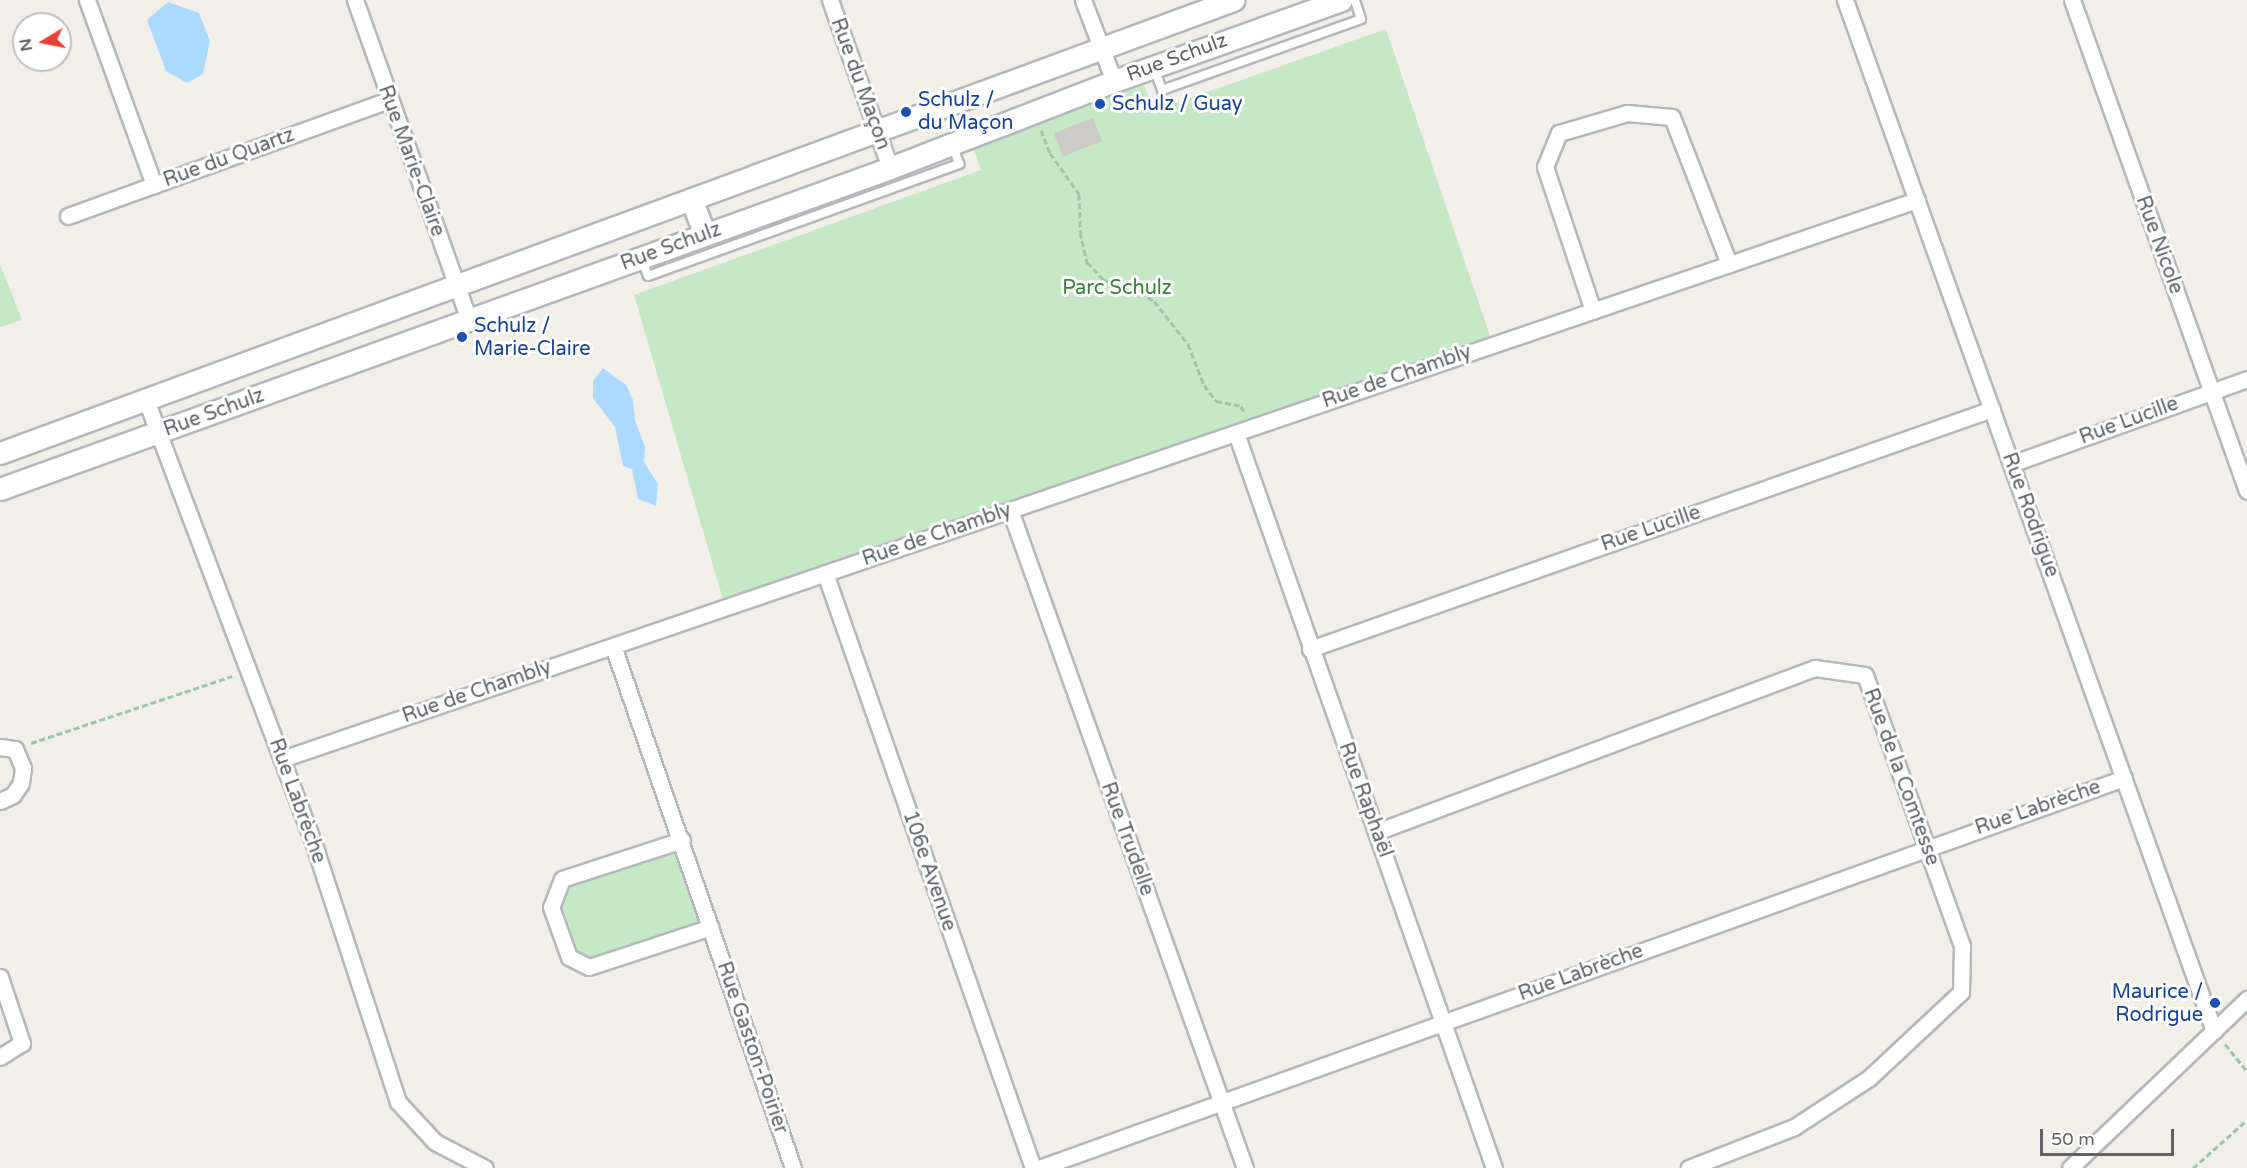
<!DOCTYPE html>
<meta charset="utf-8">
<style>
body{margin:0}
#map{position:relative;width:2247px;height:1168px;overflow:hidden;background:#f1efe8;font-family:"Varela Round",sans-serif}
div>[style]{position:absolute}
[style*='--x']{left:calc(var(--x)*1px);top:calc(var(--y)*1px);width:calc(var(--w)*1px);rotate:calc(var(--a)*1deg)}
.green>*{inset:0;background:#c5e8c5}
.water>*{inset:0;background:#aadaff}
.building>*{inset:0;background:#cccac5;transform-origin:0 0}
.path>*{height:3px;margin-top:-1.5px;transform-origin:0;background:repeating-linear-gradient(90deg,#9cc7a9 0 6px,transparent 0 9px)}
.roads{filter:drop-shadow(2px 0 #b5b8bc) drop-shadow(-2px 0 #b5b8bc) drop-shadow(0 2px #b5b8bc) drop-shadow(0 -2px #b5b8bc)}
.lane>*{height:8px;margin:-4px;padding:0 4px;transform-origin:4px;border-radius:4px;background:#fff}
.street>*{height:15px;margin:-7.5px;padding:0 7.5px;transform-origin:7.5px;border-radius:7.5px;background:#fff}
.secondary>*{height:21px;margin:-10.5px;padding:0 10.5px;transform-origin:10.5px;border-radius:10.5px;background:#fff}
.dots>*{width:16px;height:16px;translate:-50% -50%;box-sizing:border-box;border:3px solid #fff;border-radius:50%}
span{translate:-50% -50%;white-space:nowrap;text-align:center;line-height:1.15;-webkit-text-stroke:6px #fff;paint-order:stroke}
.street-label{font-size:20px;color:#5f6368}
.transit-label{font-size:20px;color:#164399}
.left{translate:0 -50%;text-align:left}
.right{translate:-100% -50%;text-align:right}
.park-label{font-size:20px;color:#348238}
.north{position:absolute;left:12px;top:12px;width:60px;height:60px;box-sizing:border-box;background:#fff;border:2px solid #bfc1c3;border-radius:50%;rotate:260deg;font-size:16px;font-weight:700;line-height:24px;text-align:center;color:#5f6368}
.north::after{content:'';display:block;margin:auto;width:21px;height:27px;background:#ea4335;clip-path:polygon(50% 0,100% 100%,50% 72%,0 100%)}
.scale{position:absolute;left:2040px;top:1129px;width:134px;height:27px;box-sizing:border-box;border:3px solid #5f6368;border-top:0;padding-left:8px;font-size:18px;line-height:21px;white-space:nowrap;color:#5f6368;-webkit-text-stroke:4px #fff;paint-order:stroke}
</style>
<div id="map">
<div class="green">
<i style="clip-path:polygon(1386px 29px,1495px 351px,727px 613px,634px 295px,981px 170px,973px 147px,1144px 85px,1154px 111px)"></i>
<i style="clip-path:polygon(0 264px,22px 320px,0 327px)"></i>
<i style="clip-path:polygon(682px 840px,711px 927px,589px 967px,569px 957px,551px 907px,562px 879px)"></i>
</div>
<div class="water">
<i style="clip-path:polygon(168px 2px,199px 13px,210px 41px,203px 74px,187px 83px,166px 71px,147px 20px)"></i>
<i style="clip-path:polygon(603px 368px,626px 385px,633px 400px,635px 420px,645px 447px,644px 462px,658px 484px,656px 506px,638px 499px,632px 469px,623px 466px,615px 427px,593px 398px,593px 381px)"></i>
</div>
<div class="building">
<i style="left:1093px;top:118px;width:25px;height:42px;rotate:69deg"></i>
</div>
<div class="path">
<i style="--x:1041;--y:130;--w:25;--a:69"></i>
<i style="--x:1050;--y:153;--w:50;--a:54.7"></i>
<i style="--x:1079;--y:194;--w:38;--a:88"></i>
<i style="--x:1080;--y:232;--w:31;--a:77"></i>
<i style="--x:1087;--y:262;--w:25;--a:47"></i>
<i style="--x:1104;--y:280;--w:38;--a:18"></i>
<i style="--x:1140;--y:292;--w:17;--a:33"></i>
<i style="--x:1154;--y:301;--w:55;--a:51.7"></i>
<i style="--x:1188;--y:344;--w:44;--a:68.7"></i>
<i style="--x:1204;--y:385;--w:20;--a:53"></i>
<i style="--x:1216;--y:401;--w:25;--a:11"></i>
<i style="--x:1241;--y:406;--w:9;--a:63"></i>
<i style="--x:31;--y:743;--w:212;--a:-18.4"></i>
<i style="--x:2225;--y:1044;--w:35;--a:51"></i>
<i style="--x:2193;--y:1168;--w:72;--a:-41.6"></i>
</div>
<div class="roads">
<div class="lane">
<i style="--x:1154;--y:68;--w:23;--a:70"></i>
<i style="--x:1162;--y:90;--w:211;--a:-19.6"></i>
<i style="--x:1361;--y:19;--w:20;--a:-108"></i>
<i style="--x:642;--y:260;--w:17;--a:69"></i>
<i style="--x:648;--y:276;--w:331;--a:-19.8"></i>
<i style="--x:959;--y:164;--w:20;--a:-108"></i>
</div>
<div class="street">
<i style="--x:87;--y:0;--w:197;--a:70.1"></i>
<i style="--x:355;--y:0;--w:341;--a:70.4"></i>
<i style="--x:830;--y:0;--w:178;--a:70.3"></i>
<i style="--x:1083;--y:0;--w:87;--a:69.1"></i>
<i style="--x:1845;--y:0;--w:1095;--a:70.31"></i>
<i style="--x:2072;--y:0;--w:521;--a:70.38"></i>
<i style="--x:68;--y:216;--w:341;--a:-19.9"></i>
<i style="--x:1593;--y:311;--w:152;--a:-108.4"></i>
<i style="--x:1545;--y:167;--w:37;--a:-68"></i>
<i style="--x:1559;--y:133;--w:71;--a:-16.4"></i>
<i style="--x:1627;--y:113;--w:45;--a:5.1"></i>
<i style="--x:1672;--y:117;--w:158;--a:68.8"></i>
<i style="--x:146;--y:400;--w:482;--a:69.3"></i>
<i style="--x:316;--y:851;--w:264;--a:71.9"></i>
<i style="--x:398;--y:1102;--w:54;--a:47.2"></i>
<i style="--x:435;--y:1142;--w:56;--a:27.5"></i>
<i style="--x:1236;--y:433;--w:779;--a:70.66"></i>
<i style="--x:2011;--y:464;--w:251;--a:-19.8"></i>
<i style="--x:1010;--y:510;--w:699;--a:70.35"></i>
<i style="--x:825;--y:573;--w:630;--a:70.73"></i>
<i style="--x:613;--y:646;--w:552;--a:70.97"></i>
<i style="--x:1310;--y:649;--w:723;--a:-19.39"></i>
<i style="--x:0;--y:747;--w:15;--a:8"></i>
<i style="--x:15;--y:749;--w:21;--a:67"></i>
<i style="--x:23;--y:768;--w:15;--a:98"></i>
<i style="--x:21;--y:783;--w:14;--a:124"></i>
<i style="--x:13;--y:795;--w:14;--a:155"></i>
<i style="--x:282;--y:759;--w:1728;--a:-18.88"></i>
<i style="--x:1376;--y:832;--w:469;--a:-20.5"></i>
<i style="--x:1815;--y:668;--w:50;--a:8"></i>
<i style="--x:1865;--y:675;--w:288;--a:70.3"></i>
<i style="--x:1962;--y:946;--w:46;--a:91.2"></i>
<i style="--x:1961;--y:992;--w:126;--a:136.9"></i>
<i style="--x:1869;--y:1078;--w:90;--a:146.8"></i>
<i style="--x:1794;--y:1127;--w:113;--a:158.7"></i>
<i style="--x:682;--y:840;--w:126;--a:162"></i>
<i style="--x:562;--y:879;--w:30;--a:111"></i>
<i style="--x:551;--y:907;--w:53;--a:70.2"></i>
<i style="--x:569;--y:957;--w:22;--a:27"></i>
<i style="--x:589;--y:967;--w:128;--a:-18.2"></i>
<i style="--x:0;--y:977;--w:70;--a:71.6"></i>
<i style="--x:22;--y:1043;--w:26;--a:148"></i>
<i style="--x:1039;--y:1168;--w:1153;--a:-19.77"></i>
<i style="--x:2070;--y:1168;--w:245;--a:-43.7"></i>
</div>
<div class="secondary">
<i style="--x:692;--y:201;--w:36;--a:69"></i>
<i style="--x:0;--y:453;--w:1314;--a:-20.17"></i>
<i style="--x:0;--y:489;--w:946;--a:-19.83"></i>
<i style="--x:890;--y:168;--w:240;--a:-21.2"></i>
<i style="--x:1114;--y:81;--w:241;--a:-19.6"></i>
</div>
</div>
<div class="dots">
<i style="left:1100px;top:104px;background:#1a4fb4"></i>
<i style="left:906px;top:112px;background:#1a4fb4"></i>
<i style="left:462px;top:337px;background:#1a4fb4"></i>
<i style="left:2215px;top:1003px;background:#1a4fb4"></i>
</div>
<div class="street-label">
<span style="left:1177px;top:58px;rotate:-20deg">Rue Schulz</span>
<span style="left:860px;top:84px;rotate:70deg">Rue du Maçon</span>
<span style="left:229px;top:158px;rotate:-20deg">Rue du Quartz</span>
<span style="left:411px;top:161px;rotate:70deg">Rue Marie-Claire</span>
<span style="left:2159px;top:245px;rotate:70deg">Rue Nicole</span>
<span style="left:671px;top:247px;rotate:-20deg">Rue Schulz</span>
<span style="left:1397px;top:377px;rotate:-19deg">Rue de Chambly</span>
<span style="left:214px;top:413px;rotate:-20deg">Rue Schulz</span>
<span style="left:2129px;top:421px;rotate:-20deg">Rue Lucille</span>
<span style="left:2030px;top:515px;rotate:70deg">Rue Rodrigue</span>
<span style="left:1651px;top:529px;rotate:-19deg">Rue Lucille</span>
<span style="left:937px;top:535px;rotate:-19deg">Rue de Chambly</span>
<span style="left:477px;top:692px;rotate:-19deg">Rue de Chambly</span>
<span style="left:1901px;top:777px;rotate:70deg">Rue de la Comtesse</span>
<span style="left:1365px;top:800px;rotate:70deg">Rue Raphaël</span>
<span style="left:297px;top:801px;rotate:70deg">Rue Labrèche</span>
<span style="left:2038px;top:808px;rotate:-19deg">Rue Labrèche</span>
<span style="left:1127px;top:839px;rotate:70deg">Rue Trudelle</span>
<span style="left:929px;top:871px;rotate:71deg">106e Avenue</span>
<span style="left:1581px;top:973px;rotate:-20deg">Rue Labrèche</span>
<span style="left:752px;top:1048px;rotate:71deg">Rue Gaston-Poirier</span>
</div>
<div class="transit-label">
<span class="left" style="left:918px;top:112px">Schulz /<br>du Maçon</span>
<span class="left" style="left:1112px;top:104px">Schulz / Guay</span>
<span class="left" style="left:474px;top:338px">Schulz /<br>Marie-Claire</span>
<span class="right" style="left:2203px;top:1004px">Maurice /<br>Rodrigue</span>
</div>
<div class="park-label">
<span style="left:1117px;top:288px">Parc Schulz</span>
</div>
<div class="north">N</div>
<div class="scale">50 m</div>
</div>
